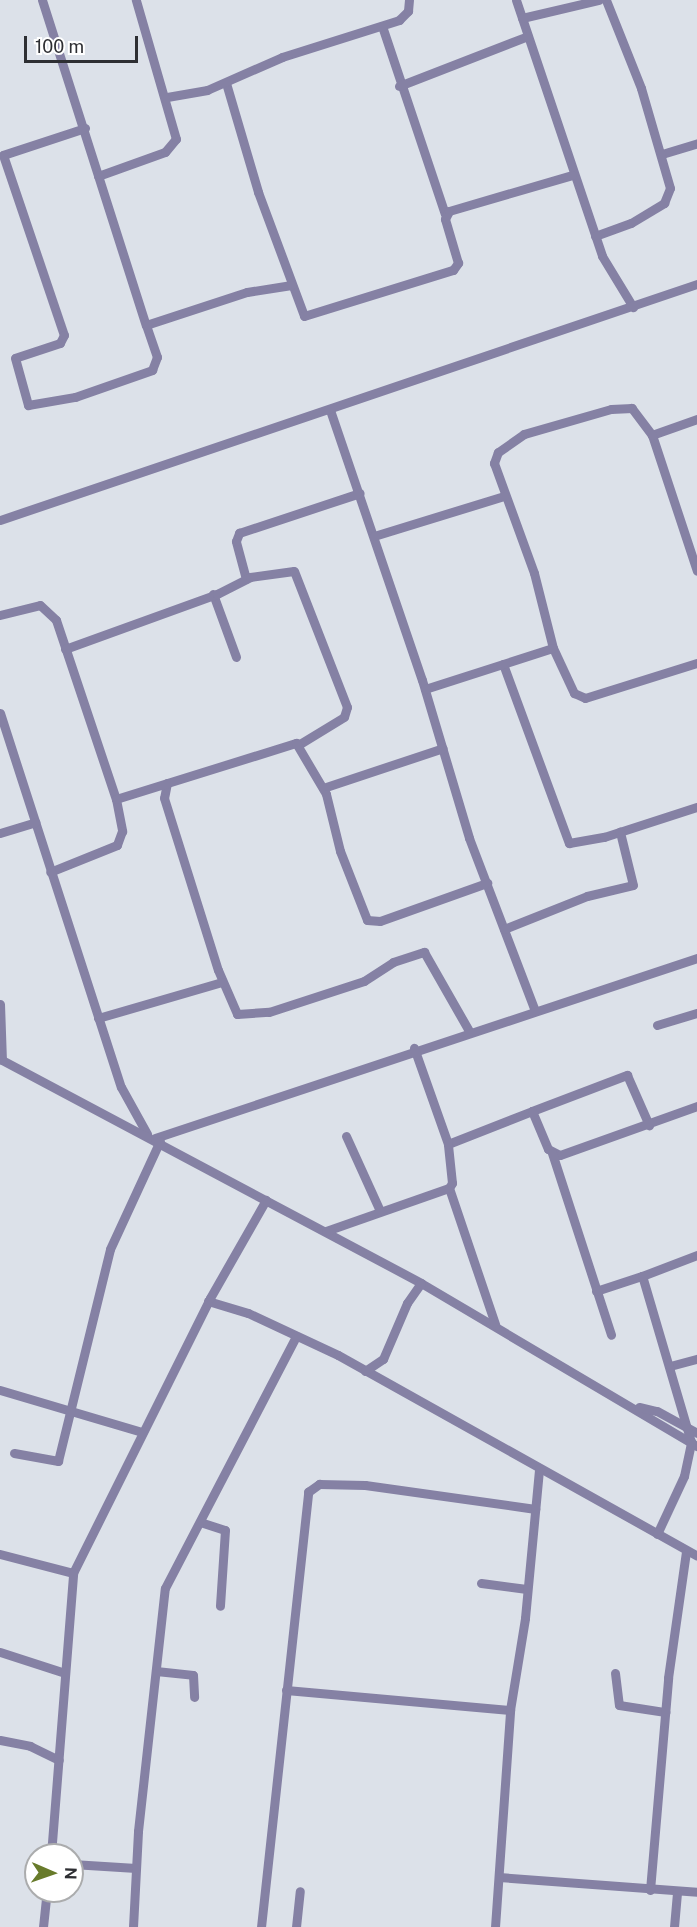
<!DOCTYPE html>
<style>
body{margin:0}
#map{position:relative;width:697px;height:1927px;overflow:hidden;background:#dce1e9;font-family:"Public Sans",sans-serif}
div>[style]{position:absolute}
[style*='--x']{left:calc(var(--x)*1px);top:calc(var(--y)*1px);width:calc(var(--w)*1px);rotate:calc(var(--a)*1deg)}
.minor>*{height:9px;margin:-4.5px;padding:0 4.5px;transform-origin:4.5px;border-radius:4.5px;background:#8581a4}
span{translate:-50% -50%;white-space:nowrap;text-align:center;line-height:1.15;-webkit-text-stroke:6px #fff;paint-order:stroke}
.north{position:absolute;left:24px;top:1843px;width:60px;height:60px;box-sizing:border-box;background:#fff;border:2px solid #abacad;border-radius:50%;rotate:92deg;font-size:16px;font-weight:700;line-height:24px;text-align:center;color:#2e2f33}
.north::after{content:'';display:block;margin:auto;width:21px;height:27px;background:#687b2b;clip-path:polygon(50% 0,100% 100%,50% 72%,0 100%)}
.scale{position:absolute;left:24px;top:36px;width:114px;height:27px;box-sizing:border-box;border:3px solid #2e2f33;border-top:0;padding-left:8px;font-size:18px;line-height:21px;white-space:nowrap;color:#2e2f33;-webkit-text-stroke:4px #fff;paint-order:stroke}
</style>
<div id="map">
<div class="minor">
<i style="--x:42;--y:0;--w:341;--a:72.3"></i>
<i style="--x:516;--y:0;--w:270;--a:71.4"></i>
<i style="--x:602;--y:256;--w:60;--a:58.7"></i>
<i style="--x:522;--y:18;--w:79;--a:-13.2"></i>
<i style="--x:382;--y:26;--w:198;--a:71.5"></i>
<i style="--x:226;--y:83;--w:114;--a:73.6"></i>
<i style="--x:258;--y:192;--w:132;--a:69.6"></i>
<i style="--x:304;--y:316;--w:156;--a:-17.2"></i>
<i style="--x:453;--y:270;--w:9;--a:-54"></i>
<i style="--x:458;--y:263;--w:46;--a:-106.5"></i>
<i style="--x:445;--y:219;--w:9;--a:-63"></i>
<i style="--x:449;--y:211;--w:128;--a:-16.3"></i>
<i style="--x:399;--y:86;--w:138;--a:-21.2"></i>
<i style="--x:167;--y:97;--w:41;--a:-9.9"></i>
<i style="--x:207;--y:90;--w:82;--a:-23.7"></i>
<i style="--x:282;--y:57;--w:123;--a:-17.5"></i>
<i style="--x:399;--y:20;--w:13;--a:-45"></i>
<i style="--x:408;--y:11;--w:11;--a:-85"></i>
<i style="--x:85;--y:128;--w:86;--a:161.8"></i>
<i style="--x:3;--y:155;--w:190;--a:71.3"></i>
<i style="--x:64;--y:335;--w:9;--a:117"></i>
<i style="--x:60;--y:343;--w:47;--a:161.6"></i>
<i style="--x:15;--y:358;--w:49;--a:74.5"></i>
<i style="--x:28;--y:405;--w:48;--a:-9.7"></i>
<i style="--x:75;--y:397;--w:82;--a:-19.3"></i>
<i style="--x:152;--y:370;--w:14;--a:-69"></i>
<i style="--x:157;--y:357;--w:34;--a:-109"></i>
<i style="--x:146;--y:325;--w:106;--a:-18.1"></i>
<i style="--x:247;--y:292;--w:45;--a:-9"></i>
<i style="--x:662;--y:154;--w:37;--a:-17"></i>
<i style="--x:98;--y:176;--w:71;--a:-19.7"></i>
<i style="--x:165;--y:152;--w:17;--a:-50"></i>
<i style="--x:176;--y:139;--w:145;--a:-106.1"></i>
<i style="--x:595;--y:236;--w:38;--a:-20"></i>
<i style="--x:631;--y:223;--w:39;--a:-31"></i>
<i style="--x:664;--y:203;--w:16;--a:-68"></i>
<i style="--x:670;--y:188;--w:104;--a:-106.2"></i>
<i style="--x:641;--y:88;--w:95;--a:-111.7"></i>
<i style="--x:330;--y:410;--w:285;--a:71.2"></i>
<i style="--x:422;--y:680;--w:165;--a:73.4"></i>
<i style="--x:469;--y:838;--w:185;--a:69.1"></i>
<i style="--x:697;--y:419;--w:48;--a:160.4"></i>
<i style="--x:652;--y:435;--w:143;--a:71.7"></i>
<i style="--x:652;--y:435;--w:34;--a:-127"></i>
<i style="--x:632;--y:408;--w:21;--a:177"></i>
<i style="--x:611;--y:409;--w:91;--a:164"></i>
<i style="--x:524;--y:434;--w:32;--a:145"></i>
<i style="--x:498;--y:452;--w:12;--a:110"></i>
<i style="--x:494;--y:463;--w:117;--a:70"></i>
<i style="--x:534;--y:573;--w:77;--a:75.8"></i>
<i style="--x:553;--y:648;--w:50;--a:65"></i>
<i style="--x:574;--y:693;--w:12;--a:24"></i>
<i style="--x:585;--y:698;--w:117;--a:-17.4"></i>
<i style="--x:0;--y:520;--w:736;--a:-18.71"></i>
<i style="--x:374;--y:536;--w:136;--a:-17.1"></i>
<i style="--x:246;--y:579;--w:39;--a:-105"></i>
<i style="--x:236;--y:541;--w:9;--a:-69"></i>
<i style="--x:239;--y:533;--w:127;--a:-18.3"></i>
<i style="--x:213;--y:594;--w:67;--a:69.9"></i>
<i style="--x:0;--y:615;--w:41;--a:-14"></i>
<i style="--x:40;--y:605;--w:22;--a:43"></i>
<i style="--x:56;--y:620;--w:189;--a:71.5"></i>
<i style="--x:116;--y:799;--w:33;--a:79"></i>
<i style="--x:122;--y:831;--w:15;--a:110"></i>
<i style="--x:117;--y:845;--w:72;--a:158.1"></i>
<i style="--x:65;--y:649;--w:162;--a:-19.9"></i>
<i style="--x:217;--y:594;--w:37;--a:-27"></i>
<i style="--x:250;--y:577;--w:44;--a:-7.8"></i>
<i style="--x:294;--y:571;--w:146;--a:68.7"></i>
<i style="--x:347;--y:707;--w:10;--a:107"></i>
<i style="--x:344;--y:717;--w:54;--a:148.7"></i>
<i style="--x:503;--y:664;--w:191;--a:69.8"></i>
<i style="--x:569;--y:843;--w:36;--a:-10"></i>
<i style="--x:604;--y:837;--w:98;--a:-17.9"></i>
<i style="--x:425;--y:689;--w:134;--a:-17.8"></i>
<i style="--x:0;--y:713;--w:393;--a:72.1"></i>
<i style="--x:121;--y:1087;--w:54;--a:61"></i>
<i style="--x:167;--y:783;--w:15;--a:101"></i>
<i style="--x:164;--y:798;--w:180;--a:72.6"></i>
<i style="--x:218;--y:970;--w:48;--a:66.6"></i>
<i style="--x:237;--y:1014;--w:32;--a:-4"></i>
<i style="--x:269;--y:1012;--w:100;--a:-18.1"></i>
<i style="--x:364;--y:981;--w:35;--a:-33"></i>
<i style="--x:393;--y:962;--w:33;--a:-18"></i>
<i style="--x:424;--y:952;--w:91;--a:60.3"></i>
<i style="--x:323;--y:788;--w:126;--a:-18.4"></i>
<i style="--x:116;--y:799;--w:189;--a:-17.3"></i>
<i style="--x:296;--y:743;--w:59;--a:59.5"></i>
<i style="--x:326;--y:794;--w:59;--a:76.2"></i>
<i style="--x:340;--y:851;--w:74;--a:68.6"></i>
<i style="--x:367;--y:920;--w:13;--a:4"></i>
<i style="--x:380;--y:921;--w:114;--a:-19.6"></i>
<i style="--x:0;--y:833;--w:37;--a:-17"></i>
<i style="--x:504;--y:929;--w:89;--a:-21.7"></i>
<i style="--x:587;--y:896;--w:47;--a:-13.4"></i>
<i style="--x:633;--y:885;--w:55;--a:-103.8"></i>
<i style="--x:0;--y:1004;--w:56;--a:88"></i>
<i style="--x:98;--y:1018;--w:129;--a:-16.2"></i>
<i style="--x:657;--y:1025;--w:42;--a:-16.7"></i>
<i style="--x:0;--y:1059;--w:477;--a:28"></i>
<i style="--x:421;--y:1283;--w:321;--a:30.6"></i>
<i style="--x:532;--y:1111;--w:102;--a:-20.8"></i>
<i style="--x:627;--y:1075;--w:55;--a:66.3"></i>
<i style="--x:346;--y:1136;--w:82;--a:65.6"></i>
<i style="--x:155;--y:1138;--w:571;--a:-18.37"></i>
<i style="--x:448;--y:1144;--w:90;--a:-21.4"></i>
<i style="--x:532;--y:1111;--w:41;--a:67.2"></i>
<i style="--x:548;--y:1149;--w:13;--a:27"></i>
<i style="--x:560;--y:1155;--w:145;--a:-19.7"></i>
<i style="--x:552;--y:1153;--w:191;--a:72"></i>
<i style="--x:449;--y:1188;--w:144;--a:71.3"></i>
<i style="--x:326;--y:1231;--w:130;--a:-19.3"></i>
<i style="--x:449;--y:1188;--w:6;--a:-59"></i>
<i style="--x:452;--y:1183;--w:39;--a:-96"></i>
<i style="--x:448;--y:1144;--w:102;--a:-109.5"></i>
<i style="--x:596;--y:1291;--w:48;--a:-18.1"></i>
<i style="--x:208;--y:1301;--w:42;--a:16.7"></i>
<i style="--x:248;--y:1313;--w:99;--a:25"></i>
<i style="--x:338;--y:1355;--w:411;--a:29.2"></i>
<i style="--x:670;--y:1366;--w:28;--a:-15"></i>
<i style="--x:365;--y:1371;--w:22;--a:-34"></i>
<i style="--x:383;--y:1359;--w:61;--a:-66.8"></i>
<i style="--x:407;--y:1303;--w:24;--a:-55"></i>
<i style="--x:0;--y:1390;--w:148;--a:16.5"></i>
<i style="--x:639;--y:1407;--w:18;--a:13"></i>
<i style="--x:657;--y:1411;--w:46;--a:28.8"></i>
<i style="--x:14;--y:1453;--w:45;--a:10.3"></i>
<i style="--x:58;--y:1461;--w:218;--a:-76.2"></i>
<i style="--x:110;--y:1249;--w:119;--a:-65.2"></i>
<i style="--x:200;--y:1522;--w:26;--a:18"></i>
<i style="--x:225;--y:1530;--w:76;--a:93.8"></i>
<i style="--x:657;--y:1534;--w:64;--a:-65"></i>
<i style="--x:684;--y:1476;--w:35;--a:-78"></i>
<i style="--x:691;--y:1442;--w:173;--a:-106.4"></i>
<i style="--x:642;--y:1276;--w:59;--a:-20.9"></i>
<i style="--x:0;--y:1554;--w:75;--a:14.6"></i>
<i style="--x:73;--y:1573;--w:307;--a:-63.5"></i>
<i style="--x:210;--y:1298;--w:113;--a:-60.3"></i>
<i style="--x:481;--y:1583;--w:46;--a:7.4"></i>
<i style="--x:0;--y:1652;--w:65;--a:17.9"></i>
<i style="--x:156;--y:1671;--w:37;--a:6"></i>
<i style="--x:193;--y:1675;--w:22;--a:87"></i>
<i style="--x:615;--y:1673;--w:32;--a:83"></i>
<i style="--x:619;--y:1705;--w:47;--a:8.7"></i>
<i style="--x:286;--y:1690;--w:225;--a:5.1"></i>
<i style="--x:0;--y:1740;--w:31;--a:11"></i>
<i style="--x:30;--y:1746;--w:32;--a:26"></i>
<i style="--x:51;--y:1855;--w:283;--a:-85.5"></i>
<i style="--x:72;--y:1864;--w:64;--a:3.6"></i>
<i style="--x:499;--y:1877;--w:199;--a:4.3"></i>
<i style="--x:650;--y:1890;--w:213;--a:-85.1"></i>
<i style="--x:668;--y:1678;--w:128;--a:-81.9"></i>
<i style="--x:43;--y:1927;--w:36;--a:-84"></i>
<i style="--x:133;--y:1927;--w:96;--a:-87"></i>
<i style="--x:138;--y:1831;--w:244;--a:-83.7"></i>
<i style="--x:165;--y:1588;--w:284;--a:-62.5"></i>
<i style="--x:261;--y:1927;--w:438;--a:-83.8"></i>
<i style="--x:308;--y:1492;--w:14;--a:-36"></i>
<i style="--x:319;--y:1484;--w:46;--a:1.2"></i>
<i style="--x:365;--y:1485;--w:172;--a:8"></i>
<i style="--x:296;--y:1927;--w:36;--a:-84"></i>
<i style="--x:495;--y:1927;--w:218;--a:-86"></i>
<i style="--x:510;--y:1710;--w:93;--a:-80.7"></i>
<i style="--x:525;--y:1618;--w:150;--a:-84.6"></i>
<i style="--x:674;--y:1927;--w:35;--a:-85"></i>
</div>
<div class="north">N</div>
<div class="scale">100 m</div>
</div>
